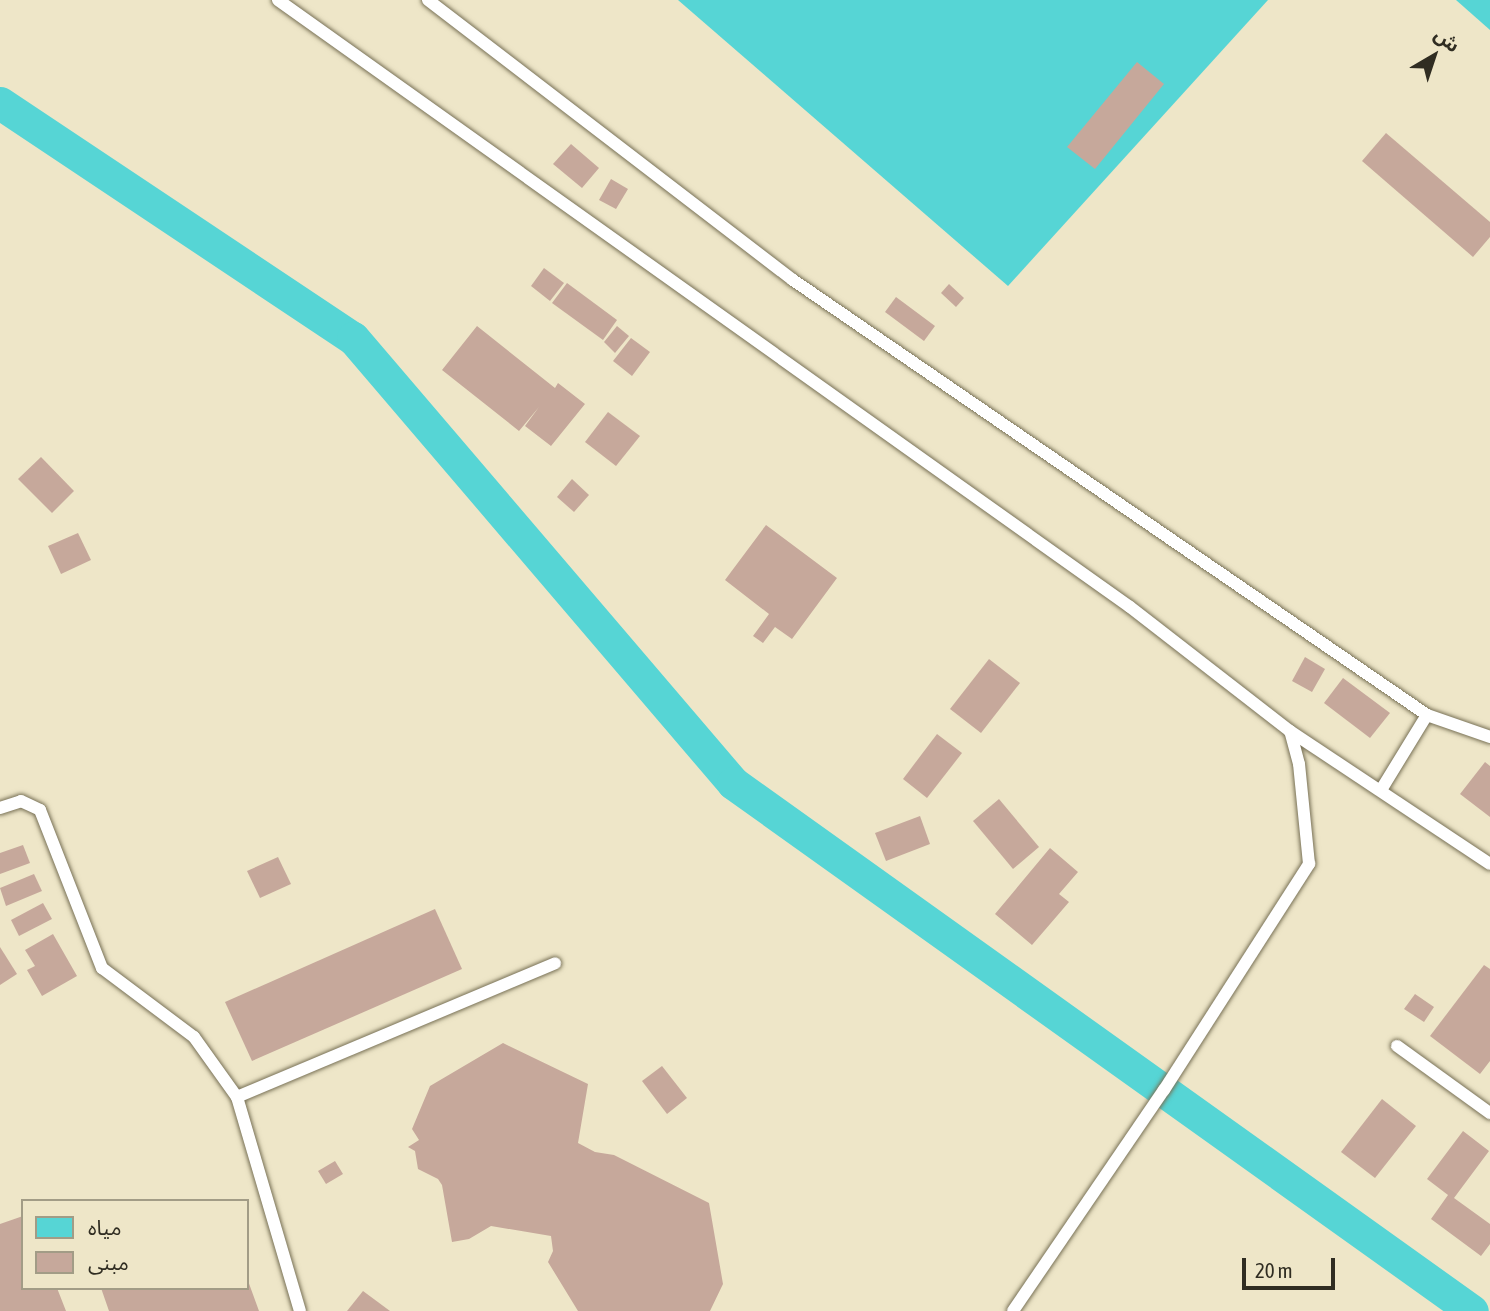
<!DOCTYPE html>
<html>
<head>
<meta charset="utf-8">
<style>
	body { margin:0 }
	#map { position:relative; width:1490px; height:1311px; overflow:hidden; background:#eee6c8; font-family:"Asap Condensed","Noto Sans Arabic",sans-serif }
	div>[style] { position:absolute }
	.water>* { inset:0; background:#56d5d5 }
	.canal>* { height:33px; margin:-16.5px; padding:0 16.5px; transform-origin:16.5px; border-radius:16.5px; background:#56d5d5 }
	.building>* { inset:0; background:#c6a89b }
	.roads { filter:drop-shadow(0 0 2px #787156) drop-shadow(0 0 2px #787156) }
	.lane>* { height:12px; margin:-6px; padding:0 6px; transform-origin:6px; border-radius:6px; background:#fff }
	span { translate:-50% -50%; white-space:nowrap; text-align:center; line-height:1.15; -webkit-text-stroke:6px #eee6c8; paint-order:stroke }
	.legend { position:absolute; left:21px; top:1199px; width:228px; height:91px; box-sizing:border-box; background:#eee6c8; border:2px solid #a29c86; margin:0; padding:9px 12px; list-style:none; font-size:21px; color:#302d22 }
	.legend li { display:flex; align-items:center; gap:14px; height:35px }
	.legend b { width:35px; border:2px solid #a29c86 }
	.north { position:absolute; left:1399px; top:21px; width:70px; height:70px; -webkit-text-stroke:5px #eee6c8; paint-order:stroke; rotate:39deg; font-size:19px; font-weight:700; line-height:28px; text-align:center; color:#302d22 }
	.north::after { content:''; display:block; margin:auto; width:24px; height:32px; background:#302d22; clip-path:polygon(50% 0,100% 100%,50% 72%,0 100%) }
	.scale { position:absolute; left:1242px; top:1258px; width:93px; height:32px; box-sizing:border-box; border:4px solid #302d22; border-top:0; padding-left:9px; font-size:21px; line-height:24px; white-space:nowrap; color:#302d22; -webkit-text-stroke:5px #eee6c8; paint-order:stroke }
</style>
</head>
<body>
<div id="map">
	<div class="water">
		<div style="clip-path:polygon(678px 0,1268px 0,1008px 286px)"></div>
		<div style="clip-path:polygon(1456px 0,1490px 0,1490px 30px)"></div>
	</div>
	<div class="canal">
		<div style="left:0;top:103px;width:424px;rotate:33.7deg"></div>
		<div style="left:353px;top:338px;width:585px;rotate:49.5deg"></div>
		<div style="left:733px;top:783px;width:908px;rotate:35.55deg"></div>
	</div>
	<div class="building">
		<div style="clip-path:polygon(1137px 62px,1164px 84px,1095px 169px,1067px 147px)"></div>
		<div style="clip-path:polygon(1386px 133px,1490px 222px,1490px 237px,1473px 257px,1362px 161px)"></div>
		<div style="clip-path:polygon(571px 144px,599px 168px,582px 188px,553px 164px)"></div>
		<div style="clip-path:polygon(611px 179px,628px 189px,616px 209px,599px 200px)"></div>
		<div style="clip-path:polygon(544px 268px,564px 283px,550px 301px,531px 286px)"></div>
		<div style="clip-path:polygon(567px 283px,617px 320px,603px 340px,552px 303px)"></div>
		<div style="clip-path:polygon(949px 284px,964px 298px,956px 307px,941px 293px)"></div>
		<div style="clip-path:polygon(896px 297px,935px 326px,924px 341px,885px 312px)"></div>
		<div style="clip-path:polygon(477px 326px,555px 388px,558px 383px,585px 404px,551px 446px,525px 426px,539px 407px,519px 431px,442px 370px)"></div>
		<div style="clip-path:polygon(617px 326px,629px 336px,615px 353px,604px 342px)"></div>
		<div style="clip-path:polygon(631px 338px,650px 352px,632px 376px,613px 361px)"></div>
		<div style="clip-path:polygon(608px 412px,640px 436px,616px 466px,585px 442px)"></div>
		<div style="clip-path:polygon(41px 457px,74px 491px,52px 513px,18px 479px)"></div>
		<div style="clip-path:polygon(572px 479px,589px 495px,574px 512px,557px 497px)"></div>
		<div style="clip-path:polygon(766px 525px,837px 578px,792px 639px,775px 627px,763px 643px,753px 636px,769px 614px,725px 580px)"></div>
		<div style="clip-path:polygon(78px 533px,91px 560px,61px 574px,48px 546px)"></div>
		<div style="clip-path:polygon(1305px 657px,1325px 669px,1312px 692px,1292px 681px)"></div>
		<div style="clip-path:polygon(989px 659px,1020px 683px,981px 733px,950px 709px)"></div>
		<div style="clip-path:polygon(1343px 678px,1390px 713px,1370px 738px,1324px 703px)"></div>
		<div style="clip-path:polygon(937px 734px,962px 753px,927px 798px,903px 779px)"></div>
		<div style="clip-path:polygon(1485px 762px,1490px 766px,1490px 817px,1460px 794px)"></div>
		<div style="clip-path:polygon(999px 799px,1039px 847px,1013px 869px,973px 821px)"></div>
		<div style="clip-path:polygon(920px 816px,930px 844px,886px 861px,875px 833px)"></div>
		<div style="clip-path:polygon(23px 845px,30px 863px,0 874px,0 853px)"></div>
		<div style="clip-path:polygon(1050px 848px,1078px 872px,1059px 894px,1069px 902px,1032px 945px,995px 914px)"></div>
		<div style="clip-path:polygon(278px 857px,291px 884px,260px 898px,247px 871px)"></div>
		<div style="clip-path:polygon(34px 874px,42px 891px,6px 906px,0 888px)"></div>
		<div style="clip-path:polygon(43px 903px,52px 919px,19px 936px,11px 920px)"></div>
		<div style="clip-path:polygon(435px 909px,462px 969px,252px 1061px,225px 1002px)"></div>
		<div style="clip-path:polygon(53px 934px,77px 976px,42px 996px,27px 970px,35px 966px,25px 950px)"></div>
		<div style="clip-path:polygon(0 947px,17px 974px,0 985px)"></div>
		<div style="clip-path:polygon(1484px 965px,1490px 969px,1490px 1061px,1480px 1074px,1430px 1036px)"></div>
		<div style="clip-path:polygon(1415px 994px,1434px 1007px,1424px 1022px,1404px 1009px)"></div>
		<div style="clip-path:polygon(503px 1043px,588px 1084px,578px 1143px,595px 1152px,614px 1155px,709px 1203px,723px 1284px,710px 1311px,578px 1311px,548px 1262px,553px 1251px,551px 1236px,491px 1226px,469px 1239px,452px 1242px,442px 1185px,438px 1179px,418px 1169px,415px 1151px,408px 1147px,419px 1140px,412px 1129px,430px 1086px)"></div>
		<div style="clip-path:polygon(662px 1066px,687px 1098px,667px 1114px,642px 1081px)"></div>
		<div style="clip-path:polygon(1382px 1099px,1416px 1126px,1375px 1178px,1341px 1152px)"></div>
		<div style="clip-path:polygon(1463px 1131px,1489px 1151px,1454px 1198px,1490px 1224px,1490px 1244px,1481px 1256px,1431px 1219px,1448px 1195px,1427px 1179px)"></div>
		<div style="clip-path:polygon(335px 1161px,343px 1174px,326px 1184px,318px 1171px)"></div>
		<div style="clip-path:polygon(23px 1216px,23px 1288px,57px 1288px,66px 1311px,0 1311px,0 1224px)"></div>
		<div style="clip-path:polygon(247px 1278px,259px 1311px,109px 1311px,101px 1288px,247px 1288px)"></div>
		<div style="clip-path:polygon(363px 1291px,390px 1311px,347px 1311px)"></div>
	</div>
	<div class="roads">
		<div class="lane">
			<div style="left:278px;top:0;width:1046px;rotate:35.47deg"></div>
			<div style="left:1130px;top:607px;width:202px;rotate:37.8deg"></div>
			<div style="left:1290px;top:731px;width:240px;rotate:33.6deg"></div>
			<div style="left:428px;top:0;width:460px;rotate:37.5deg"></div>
			<div style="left:793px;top:280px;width:769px;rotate:34.45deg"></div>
			<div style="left:1427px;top:715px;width:67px;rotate:19.2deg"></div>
			<div style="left:1381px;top:790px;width:88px;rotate:-58.5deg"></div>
			<div style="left:0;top:808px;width:22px;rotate:-18deg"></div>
			<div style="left:21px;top:801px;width:21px;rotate:25deg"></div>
			<div style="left:40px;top:810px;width:170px;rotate:68.6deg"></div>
			<div style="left:102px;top:968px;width:115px;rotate:36.9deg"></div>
			<div style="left:194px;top:1037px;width:74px;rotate:54.4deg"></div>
			<div style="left:237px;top:1097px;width:223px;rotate:73.6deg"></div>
			<div style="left:1397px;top:1046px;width:115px;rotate:35.8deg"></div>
			<div style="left:237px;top:1097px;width:345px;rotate:-22.8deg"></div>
			<div style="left:1013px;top:1311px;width:268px;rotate:-55.7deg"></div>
			<div style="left:1164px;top:1090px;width:269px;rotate:-57.3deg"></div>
			<div style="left:1309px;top:864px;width:100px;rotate:-95.7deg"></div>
			<div style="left:1299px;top:764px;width:34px;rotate:-105deg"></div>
		</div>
	</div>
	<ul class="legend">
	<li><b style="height:19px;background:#56d5d5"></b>مياه</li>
	<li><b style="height:19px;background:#c6a89b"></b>مبنى</li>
	</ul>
	<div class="north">ش</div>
	<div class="scale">20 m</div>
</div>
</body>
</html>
